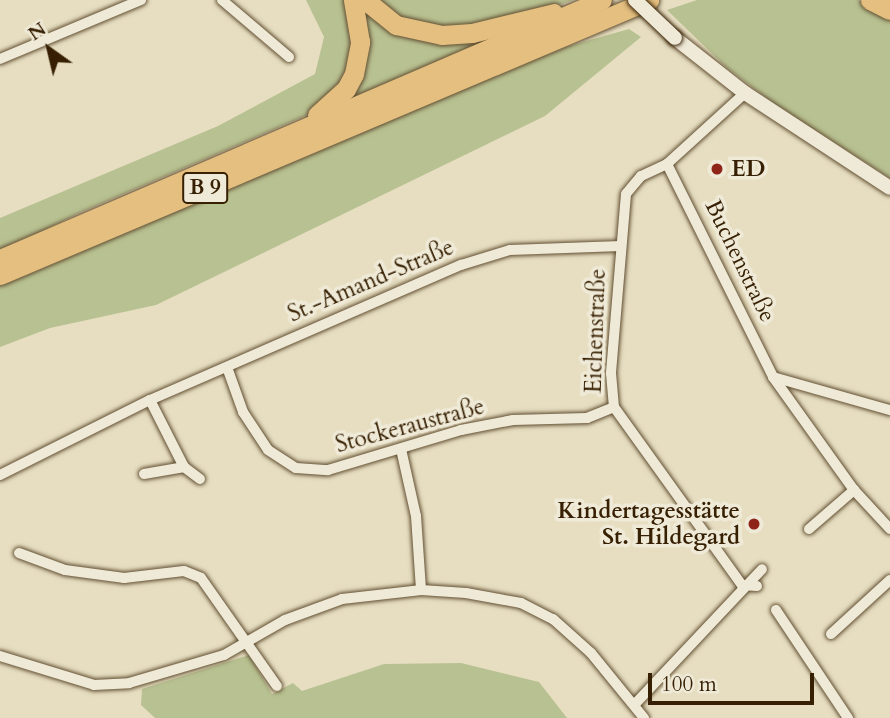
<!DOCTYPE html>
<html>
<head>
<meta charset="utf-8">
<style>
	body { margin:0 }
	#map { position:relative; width:890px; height:718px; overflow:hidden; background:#e7dec1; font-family:Cardo,serif }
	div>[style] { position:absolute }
	.green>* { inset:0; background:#b8c191 }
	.roads { filter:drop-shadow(0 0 2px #624f32) drop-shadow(0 0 2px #624f32) }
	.street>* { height:10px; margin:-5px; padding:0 5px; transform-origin:5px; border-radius:5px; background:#efead7 }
	.secondary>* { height:14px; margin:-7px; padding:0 7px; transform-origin:7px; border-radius:7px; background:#efead7 }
	.highway>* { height:19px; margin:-9.5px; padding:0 9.5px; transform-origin:9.5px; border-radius:9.5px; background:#e4bf80 }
	.bridges { filter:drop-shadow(0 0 2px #361f02) drop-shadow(0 0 2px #361f02) }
	.secondary-bridge>* { height:14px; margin:-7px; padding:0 7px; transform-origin:7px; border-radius:7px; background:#efead7 }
	.dots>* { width:19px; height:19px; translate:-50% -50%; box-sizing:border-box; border:4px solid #efead7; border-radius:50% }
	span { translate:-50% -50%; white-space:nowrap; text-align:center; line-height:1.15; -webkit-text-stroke:7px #efead7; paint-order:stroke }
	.shield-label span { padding:2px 5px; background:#efead7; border:2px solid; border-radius:5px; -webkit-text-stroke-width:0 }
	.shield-label { font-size:21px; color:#361f02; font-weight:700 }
	.poi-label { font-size:23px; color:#361f02; font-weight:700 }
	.left { translate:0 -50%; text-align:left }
	.right { translate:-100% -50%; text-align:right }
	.street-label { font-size:23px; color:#361f02 }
	.north { position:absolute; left:14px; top:14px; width:70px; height:70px; -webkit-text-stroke:5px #efead7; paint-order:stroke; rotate:326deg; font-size:19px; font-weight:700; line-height:28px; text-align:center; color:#361f02 }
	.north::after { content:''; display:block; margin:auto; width:24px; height:32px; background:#361f02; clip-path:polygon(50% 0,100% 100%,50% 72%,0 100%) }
	.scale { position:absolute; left:648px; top:673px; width:166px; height:32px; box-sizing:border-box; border:4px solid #361f02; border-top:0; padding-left:9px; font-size:21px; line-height:24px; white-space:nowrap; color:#361f02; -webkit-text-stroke:5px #efead7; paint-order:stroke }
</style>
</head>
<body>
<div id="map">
	<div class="green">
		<div style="clip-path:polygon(306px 0,347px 0,354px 63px,330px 100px,307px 115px,79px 213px,0 252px,0 218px,218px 126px,315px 74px,324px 37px)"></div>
		<div style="clip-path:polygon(370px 0,573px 0,511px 21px,419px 28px)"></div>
		<div style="clip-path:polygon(697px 0,858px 0,890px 20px,890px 178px,773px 103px,726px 67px,667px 10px)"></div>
		<div style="clip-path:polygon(357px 3px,371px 14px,500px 36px,345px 102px)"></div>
		<div style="clip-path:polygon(629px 29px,641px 37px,545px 116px,156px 305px,50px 328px,0 347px,0 285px,558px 49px)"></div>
		<div style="clip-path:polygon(249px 655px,272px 694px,293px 683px,302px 691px,384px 664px,461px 663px,539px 682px,567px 718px,155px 718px,141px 705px,142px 689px)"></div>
	</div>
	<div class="roads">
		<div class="street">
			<div style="left:222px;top:0;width:88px;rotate:40.4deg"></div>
			<div style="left:0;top:59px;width:153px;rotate:-22.7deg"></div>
			<div style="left:745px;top:93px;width:105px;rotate:137.7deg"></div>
			<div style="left:667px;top:164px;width:29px;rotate:155deg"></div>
			<div style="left:641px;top:176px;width:23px;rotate:130deg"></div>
			<div style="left:626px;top:194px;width:180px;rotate:94.8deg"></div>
			<div style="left:611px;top:373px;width:34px;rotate:85deg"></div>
			<div style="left:614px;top:407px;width:219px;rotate:54.3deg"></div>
			<div style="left:742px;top:585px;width:15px;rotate:4deg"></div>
			<div style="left:667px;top:164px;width:238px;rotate:63.5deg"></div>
			<div style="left:773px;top:377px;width:139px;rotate:54.4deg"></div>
			<div style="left:854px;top:490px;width:53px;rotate:47.3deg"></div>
			<div style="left:228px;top:370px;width:45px;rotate:70.3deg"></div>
			<div style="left:243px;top:412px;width:45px;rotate:56.7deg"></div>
			<div style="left:268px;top:450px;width:33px;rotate:33deg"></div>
			<div style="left:296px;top:468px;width:32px;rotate:4deg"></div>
			<div style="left:328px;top:470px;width:139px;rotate:-16.7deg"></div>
			<div style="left:461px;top:430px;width:53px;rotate:-10.9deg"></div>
			<div style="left:513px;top:420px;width:74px;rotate:-1.5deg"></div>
			<div style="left:587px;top:418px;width:29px;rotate:-22deg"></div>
			<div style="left:773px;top:377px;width:122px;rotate:15.8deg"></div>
			<div style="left:150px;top:400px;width:75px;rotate:63.1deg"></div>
			<div style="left:184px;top:467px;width:20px;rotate:37deg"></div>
			<div style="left:401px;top:449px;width:69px;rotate:77.4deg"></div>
			<div style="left:416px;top:516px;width:74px;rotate:86.1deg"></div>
			<div style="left:144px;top:474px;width:41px;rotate:-9.9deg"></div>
			<div style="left:0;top:475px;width:168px;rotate:-26.6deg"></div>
			<div style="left:150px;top:400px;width:339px;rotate:-23.5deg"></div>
			<div style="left:461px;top:265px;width:51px;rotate:-17deg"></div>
			<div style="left:510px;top:250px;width:111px;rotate:-2.1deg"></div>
			<div style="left:809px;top:529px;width:60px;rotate:-40.9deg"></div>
			<div style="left:19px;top:553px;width:49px;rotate:20.3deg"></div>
			<div style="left:65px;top:570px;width:60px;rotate:7.7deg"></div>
			<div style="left:124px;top:578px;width:60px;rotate:-6.7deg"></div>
			<div style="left:184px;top:571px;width:18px;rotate:22deg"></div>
			<div style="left:201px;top:578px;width:132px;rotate:54.9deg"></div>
			<div style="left:776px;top:610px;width:130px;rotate:56.3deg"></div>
			<div style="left:831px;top:634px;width:80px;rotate:-42.5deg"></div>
			<div style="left:0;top:656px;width:98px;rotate:17.1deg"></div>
			<div style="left:94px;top:685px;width:35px;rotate:-3deg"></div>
			<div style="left:129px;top:683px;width:99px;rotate:-16.4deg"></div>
			<div style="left:224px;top:655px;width:70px;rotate:-29.8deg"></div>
			<div style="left:285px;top:620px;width:61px;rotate:-20.2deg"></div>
			<div style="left:342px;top:599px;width:80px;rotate:-6.5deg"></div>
			<div style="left:421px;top:590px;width:45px;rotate:3.8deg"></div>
			<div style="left:466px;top:593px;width:56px;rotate:10.3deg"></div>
			<div style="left:521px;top:603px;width:36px;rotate:27deg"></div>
			<div style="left:553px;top:619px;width:51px;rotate:41.8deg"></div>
			<div style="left:591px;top:653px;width:84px;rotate:50.8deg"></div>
			<div style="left:635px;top:704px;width:185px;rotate:-46.7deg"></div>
		</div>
		<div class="secondary">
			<div style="left:675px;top:38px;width:89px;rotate:38.2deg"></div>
			<div style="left:745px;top:93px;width:173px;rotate:33.2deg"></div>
		</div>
		<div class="highway">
			<div style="left:365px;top:0;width:40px;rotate:39deg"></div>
			<div style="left:396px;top:25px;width:47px;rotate:12.3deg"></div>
			<div style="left:442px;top:35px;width:30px;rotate:-4deg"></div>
			<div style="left:472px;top:33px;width:84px;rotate:-13.7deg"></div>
			<div style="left:870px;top:0;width:22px;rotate:27deg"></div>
			<div style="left:317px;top:115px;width:39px;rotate:-42deg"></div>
			<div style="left:346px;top:89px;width:17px;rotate:-62deg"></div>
			<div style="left:354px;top:74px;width:33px;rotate:-79deg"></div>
			<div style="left:360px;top:42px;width:43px;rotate:-99.5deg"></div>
			<div style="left:0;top:259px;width:655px;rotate:-23.28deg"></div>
			<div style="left:0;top:275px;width:705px;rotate:-22.96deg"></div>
		</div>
	</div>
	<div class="bridges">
		<div class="secondary-bridge">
			<div style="left:635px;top:0;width:55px;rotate:43.5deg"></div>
		</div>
	</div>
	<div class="dots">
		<div style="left:717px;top:169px;background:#8f2418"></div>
		<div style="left:754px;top:524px;background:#8f2418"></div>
	</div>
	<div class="shield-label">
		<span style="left:205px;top:188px">B 9</span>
	</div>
	<div class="poi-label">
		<span class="left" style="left:731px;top:169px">ED</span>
		<span class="right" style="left:740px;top:524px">Kindertagesstätte<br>St. Hildegard</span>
	</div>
	<div class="street-label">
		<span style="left:740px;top:261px;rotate:64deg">Buchenstraße</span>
		<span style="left:371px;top:281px;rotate:-23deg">St.-Amand-Straße</span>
		<span style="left:596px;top:331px;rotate:-88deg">Eichenstraße</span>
		<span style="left:410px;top:426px;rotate:-15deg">Stockeraustraße</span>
	</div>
	<div class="north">N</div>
	<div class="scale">100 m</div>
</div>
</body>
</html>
